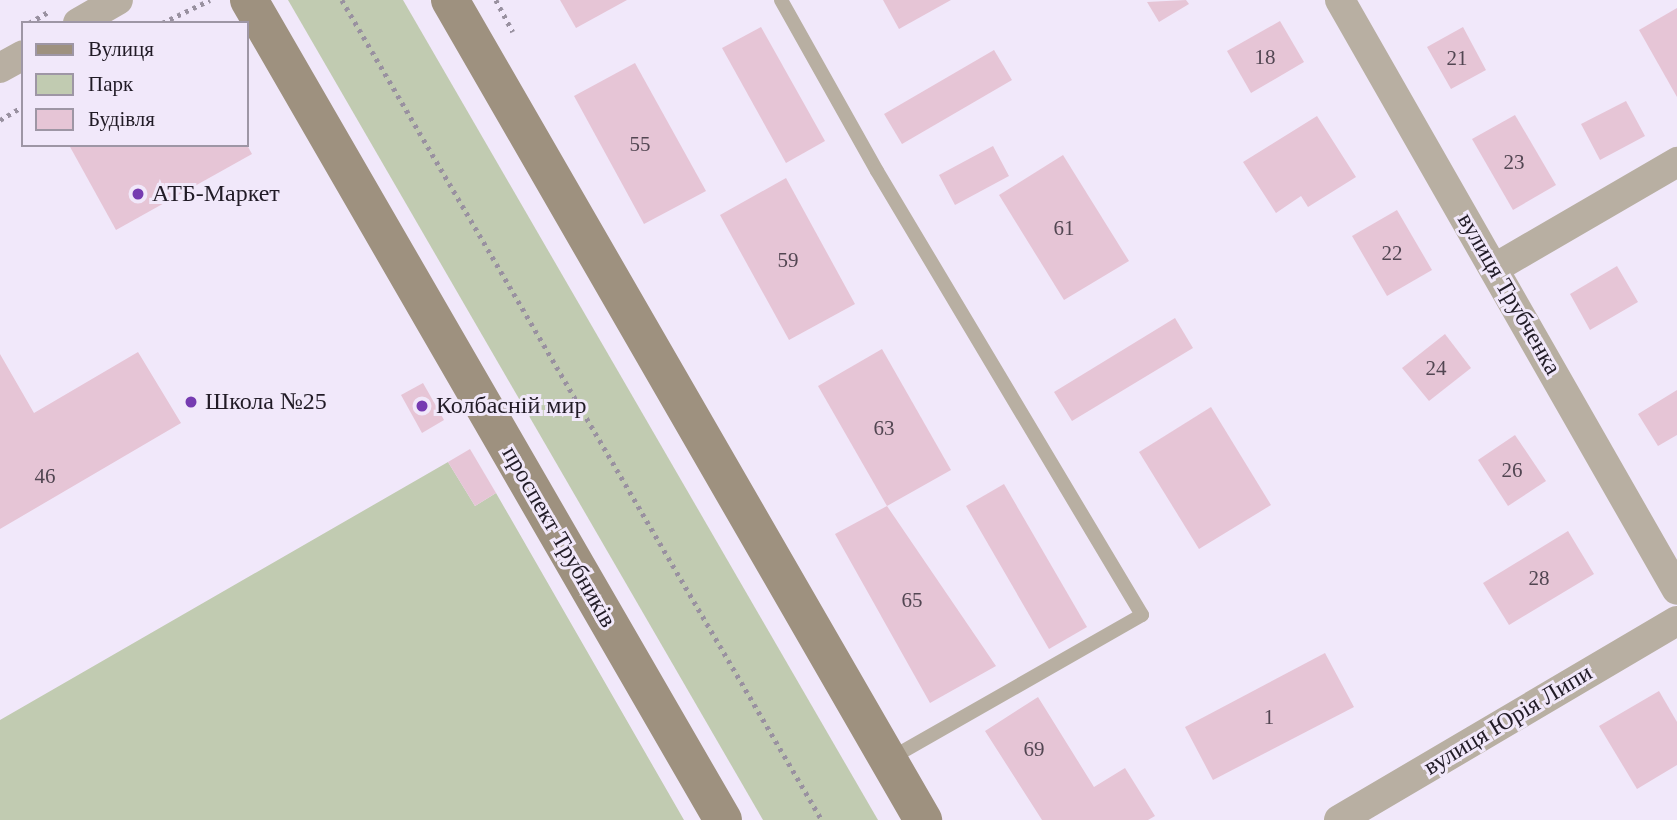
<!DOCTYPE html>
<html>
<head>
<meta charset="utf-8">
<style>
	body { margin:0 }
	#map { position:relative; width:1677px; height:820px; overflow:hidden; background:#f1e8fa; font-family:Georgia,serif }
	div>[style] { position:absolute }
	.green>* { inset:0; background:#c1cbb1 }
	.building>* { inset:0; background:#e6c5d6 }
	.path>* { height:4.5px; margin-top:-2.25px; transform-origin:0; background:repeating-linear-gradient(90deg,#9991a0 0 3.5px,transparent 0 8.5px) }
	.lane>* { height:14px; margin:-7px; padding:0 7px; transform-origin:7px; border-radius:7px; background:#b8afa2 }
	.street>* { height:30px; margin:-15px; padding:0 15px; transform-origin:15px; border-radius:15px; background:#b8afa2 }
	.secondary>* { height:38px; margin:-19px; padding:0 19px; transform-origin:19px; border-radius:19px; background:#9e917f }
	.dots>* { width:19px; height:19px; translate:-50% -50%; box-sizing:border-box; border:4px solid #f1e8fa; border-radius:50% }
	span { translate:-50% -50%; white-space:nowrap; text-align:center; line-height:1.15; -webkit-text-stroke:6px #f1e8fa; paint-order:stroke }
	.number-label { font-size:21px; color:#524652 }
	.number-label span { -webkit-text-stroke-width:0 }
	.poi-label { font-size:24px; color:#211b26 }
	.left { translate:0 -50%; text-align:left }
	.street-label { font-size:24px; color:#211b26 }
	.legend { position:absolute; left:21px; top:21px; width:228px; height:126px; box-sizing:border-box; background:#f1e8fa; border:2px solid #9e96a5; margin:0; padding:9px 12px; list-style:none; font-size:21px; color:#211b26 }
	.legend li { display:flex; align-items:center; gap:14px; height:35px }
	.legend b { width:35px; border:2px solid #9e96a5 }
</style>
</head>
<body>
<div id="map">
	<div class="green">
		<div style="clip-path:polygon(288px 0,403px 0,878px 820px,763px 820px)"></div>
		<div style="clip-path:polygon(448px 462px,475px 506px,496px 493px,684px 820px,0 820px,0 720px)"></div>
	</div>
	<div class="building">
		<div style="clip-path:polygon(560px 0,627px 0,576px 28px)"></div>
		<div style="clip-path:polygon(883px 0,951px 0,899px 29px)"></div>
		<div style="clip-path:polygon(1186px 0,1189px 4px,1159px 22px,1147px 2px)"></div>
		<div style="clip-path:polygon(1677px 8px,1677px 97px,1639px 30px)"></div>
		<div style="clip-path:polygon(1280px 21px,1304px 62px,1251px 93px,1227px 51px)"></div>
		<div style="clip-path:polygon(761px 27px,825px 141px,786px 163px,722px 48px)"></div>
		<div style="clip-path:polygon(1463px 27px,1486px 70px,1451px 89px,1427px 47px)"></div>
		<div style="clip-path:polygon(994px 50px,1012px 80px,902px 144px,884px 114px)"></div>
		<div style="clip-path:polygon(635px 63px,706px 191px,644px 224px,574px 96px)"></div>
		<div style="clip-path:polygon(1626px 101px,1645px 136px,1600px 160px,1581px 124px)"></div>
		<div style="clip-path:polygon(1515px 115px,1556px 185px,1513px 210px,1472px 139px)"></div>
		<div style="clip-path:polygon(1317px 116px,1356px 177px,1308px 207px,1301px 196px,1276px 213px,1243px 162px)"></div>
		<div style="clip-path:polygon(69px 145px,247px 145px,252px 154px,116px 230px)"></div>
		<div style="clip-path:polygon(993px 146px,1009px 176px,955px 205px,939px 175px)"></div>
		<div style="clip-path:polygon(1063px 155px,1129px 261px,1064px 300px,999px 195px)"></div>
		<div style="clip-path:polygon(786px 178px,855px 304px,789px 340px,720px 215px)"></div>
		<div style="clip-path:polygon(1397px 210px,1432px 270px,1387px 296px,1352px 236px)"></div>
		<div style="clip-path:polygon(1617px 266px,1638px 302px,1590px 330px,1570px 294px)"></div>
		<div style="clip-path:polygon(1175px 318px,1193px 348px,1072px 421px,1054px 392px)"></div>
		<div style="clip-path:polygon(1445px 334px,1471px 368px,1429px 401px,1402px 368px)"></div>
		<div style="clip-path:polygon(882px 349px,951px 470px,887px 506px,818px 386px)"></div>
		<div style="clip-path:polygon(138px 352px,181px 423px,0 529px,0 354px,34px 413px)"></div>
		<div style="clip-path:polygon(423px 383px,444px 420px,422px 433px,401px 395px)"></div>
		<div style="clip-path:polygon(1677px 390px,1677px 435px,1658px 446px,1638px 414px)"></div>
		<div style="clip-path:polygon(1211px 407px,1271px 505px,1199px 549px,1139px 452px)"></div>
		<div style="clip-path:polygon(1515px 435px,1546px 481px,1508px 506px,1478px 460px)"></div>
		<div style="clip-path:polygon(470px 449px,496px 493px,475px 506px,448px 462px)"></div>
		<div style="clip-path:polygon(1004px 484px,1087px 627px,1049px 649px,966px 506px)"></div>
		<div style="clip-path:polygon(887px 506px,996px 666px,930px 703px,835px 534px)"></div>
		<div style="clip-path:polygon(1568px 531px,1594px 574px,1509px 625px,1483px 583px)"></div>
		<div style="clip-path:polygon(1325px 653px,1354px 707px,1213px 780px,1185px 727px)"></div>
		<div style="clip-path:polygon(1659px 691px,1677px 722px,1677px 765px,1637px 789px,1599px 726px)"></div>
		<div style="clip-path:polygon(1038px 697px,1094px 787px,1125px 768px,1155px 816px,1148px 820px,1042px 820px,985px 731px)"></div>
	</div>
	<div class="path">
		<div style="left:342px;top:0;width:950px;rotate:59.66deg"></div>
		<div style="left:496px;top:0;width:36px;rotate:62deg"></div>
		<div style="left:29px;top:23px;width:22px;rotate:-30deg"></div>
		<div style="left:162px;top:23px;width:53px;rotate:-25.6deg"></div>
		<div style="left:0;top:120px;width:27px;rotate:-31deg"></div>
	</div>
	<div class="lane">
		<div style="left:781px;top:0;width:196px;rotate:60.7deg"></div>
		<div style="left:877px;top:171px;width:517px;rotate:59.17deg"></div>
		<div style="left:1142px;top:615px;width:290px;rotate:150.3deg"></div>
	</div>
	<div class="street">
		<div style="left:1340px;top:0;width:679px;rotate:60.27deg"></div>
		<div style="left:78px;top:23px;width:46px;rotate:-29.9deg"></div>
		<div style="left:0;top:68px;width:26px;rotate:-29deg"></div>
		<div style="left:1495px;top:268px;width:211px;rotate:-30.2deg"></div>
		<div style="left:1339px;top:820px;width:392px;rotate:-30.5deg"></div>
	</div>
	<div class="secondary">
		<div style="left:249px;top:0;width:947px;rotate:59.97deg"></div>
		<div style="left:450px;top:0;width:947px;rotate:60.02deg"></div>
	</div>
	<div class="dots">
		<div style="left:138px;top:194px;background:#763bb1"></div>
		<div style="left:191px;top:402px;background:#763bb1"></div>
		<div style="left:422px;top:406px;background:#763bb1"></div>
	</div>
	<div class="number-label">
		<span style="left:1265px;top:57px">18</span>
		<span style="left:1457px;top:58px">21</span>
		<span style="left:640px;top:144px">55</span>
		<span style="left:1514px;top:162px">23</span>
		<span style="left:1064px;top:228px">61</span>
		<span style="left:1392px;top:253px">22</span>
		<span style="left:788px;top:260px">59</span>
		<span style="left:1436px;top:368px">24</span>
		<span style="left:884px;top:428px">63</span>
		<span style="left:1512px;top:470px">26</span>
		<span style="left:45px;top:476px">46</span>
		<span style="left:1539px;top:578px">28</span>
		<span style="left:912px;top:600px">65</span>
		<span style="left:1269px;top:717px">1</span>
		<span style="left:1034px;top:749px">69</span>
	</div>
	<div class="poi-label">
		<span class="left" style="left:152px;top:194px">АТБ-Маркет</span>
		<span class="left" style="left:205px;top:402px">Школа №25</span>
		<span class="left" style="left:436px;top:406px">Колбасній мир</span>
	</div>
	<div class="street-label">
		<span style="left:1509px;top:294px;rotate:60deg">вулиця Трубченка</span>
		<span style="left:559px;top:537px;rotate:60deg">проспект Трубників</span>
		<span style="left:1508px;top:720px;rotate:-31deg">вулиця Юрія Липи</span>
	</div>
	<ul class="legend">
	<li><b style="height:9px;background:#9e917f"></b>Вулиця</li>
	<li><b style="height:19px;background:#c1cbb1"></b>Парк</li>
	<li><b style="height:19px;background:#e6c5d6"></b>Будівля</li>
	</ul>
</div>
</body>
</html>
